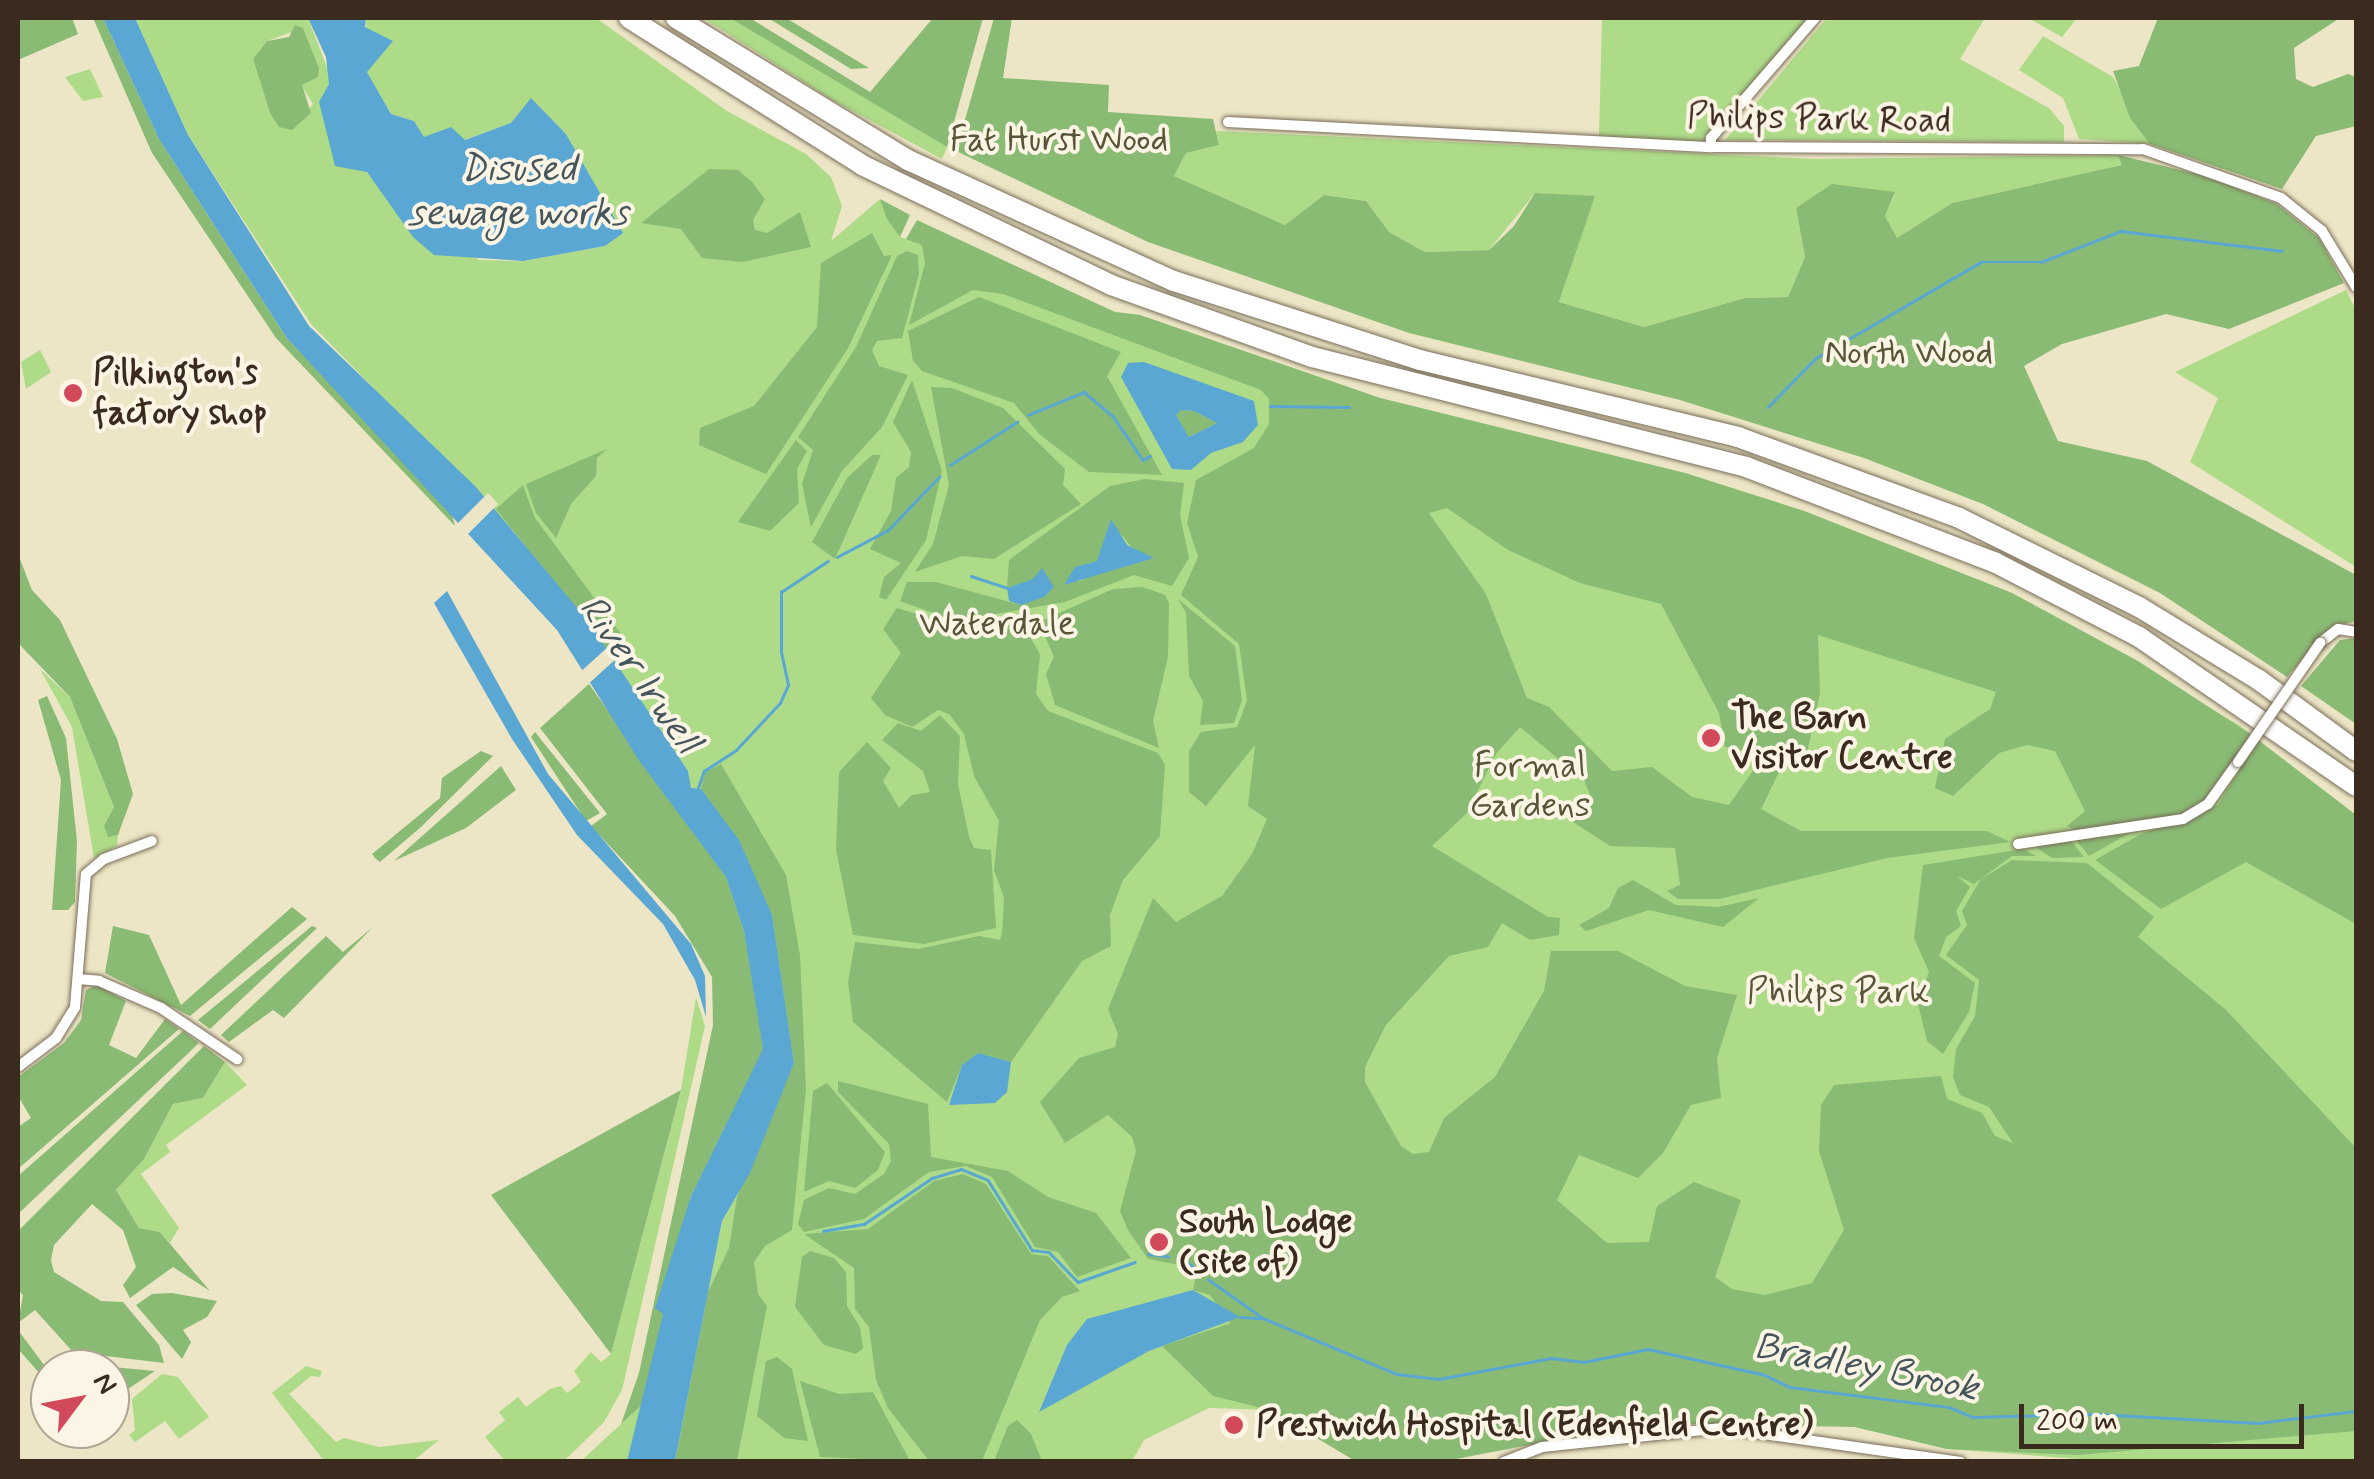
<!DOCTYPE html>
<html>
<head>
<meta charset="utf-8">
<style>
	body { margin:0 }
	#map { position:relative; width:2374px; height:1479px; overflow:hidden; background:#ede6c6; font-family:Mynerve,sans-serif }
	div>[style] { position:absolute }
	.green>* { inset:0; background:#addb88 }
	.forest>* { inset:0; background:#8abb74 }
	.water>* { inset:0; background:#59a7d2 }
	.pier>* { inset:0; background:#ede6c6 }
	.stream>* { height:2.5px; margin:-1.25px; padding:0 1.25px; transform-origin:1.25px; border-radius:1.25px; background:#59a7d2 }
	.roads { filter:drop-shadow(0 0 2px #796c59) drop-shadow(0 0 2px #796c59) }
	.minor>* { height:10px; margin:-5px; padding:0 5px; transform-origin:5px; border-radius:5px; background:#fff }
	.motorway>* { height:20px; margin:-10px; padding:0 10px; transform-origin:10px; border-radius:10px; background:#fff }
	.bridges { filter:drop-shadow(0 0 2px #796c59) drop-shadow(0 0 2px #796c59) }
	.minor-bridge>* { height:10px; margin:-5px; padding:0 5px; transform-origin:5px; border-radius:5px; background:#fff }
	.dots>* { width:28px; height:28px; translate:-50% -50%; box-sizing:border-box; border:5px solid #fcf5e5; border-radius:50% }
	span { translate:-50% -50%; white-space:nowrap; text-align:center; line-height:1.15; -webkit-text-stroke:8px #fcf5e5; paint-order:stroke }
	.street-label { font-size:35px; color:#3b2a1e }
	.park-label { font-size:35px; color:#585638 }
	.poi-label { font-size:35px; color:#3b2a1e; font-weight:700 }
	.left { translate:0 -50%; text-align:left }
	.water-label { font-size:38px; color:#46565d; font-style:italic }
	.frame { position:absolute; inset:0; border:20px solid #3b2a1e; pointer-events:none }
	.north { position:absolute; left:30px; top:1349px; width:100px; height:100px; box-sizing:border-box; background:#fcf5e5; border:2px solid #afa495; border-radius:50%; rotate:58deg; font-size:28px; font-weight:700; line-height:40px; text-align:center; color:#3b2a1e }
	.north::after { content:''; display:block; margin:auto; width:35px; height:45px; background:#d1495b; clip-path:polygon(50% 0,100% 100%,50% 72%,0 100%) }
	.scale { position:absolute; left:2019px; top:1404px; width:285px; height:45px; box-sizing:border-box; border:5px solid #3b2a1e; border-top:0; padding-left:12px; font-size:30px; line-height:35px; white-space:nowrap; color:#3b2a1e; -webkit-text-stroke:8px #fcf5e5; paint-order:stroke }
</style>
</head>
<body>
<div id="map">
	<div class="green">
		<div style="clip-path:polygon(evenodd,135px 18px,308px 18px,367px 172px,389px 199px,479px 260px,523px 261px,605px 246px,622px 233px,566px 134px,532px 99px,511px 123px,464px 140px,424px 137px,414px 121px,391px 114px,367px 72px,366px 18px,596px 18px,727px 111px,806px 154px,831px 177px,842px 206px,831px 241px,880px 199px,900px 237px,1039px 278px,1115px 312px,1140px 315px,1380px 398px,1685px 473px,1804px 511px,2012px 593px,2239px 725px,2356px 815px,2356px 1461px,2105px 1461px,1947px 1449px,1855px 1427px,1754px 1421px,1645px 1423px,1445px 1461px,1357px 1462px,1270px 1410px,1209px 1408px,1144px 1440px,1132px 1461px,675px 1461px,722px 1221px,750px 1173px,688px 771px,545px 564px,311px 324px,188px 135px,135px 18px,303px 28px,319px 68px,301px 85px,313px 104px,301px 118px,270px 113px,253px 59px,267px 41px,303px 28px)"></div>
		<div style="clip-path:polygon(703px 18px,730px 18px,867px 98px,947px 147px,942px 159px,834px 101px)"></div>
		<div style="clip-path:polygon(1602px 18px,1809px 18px,1702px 143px,1599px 136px)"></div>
		<div style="clip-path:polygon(1827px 18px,1985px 18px,1960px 59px,2049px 108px,2064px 126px,2064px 142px,1725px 140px)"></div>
		<div style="clip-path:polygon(2028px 18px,2077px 18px,2062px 37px)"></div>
		<div style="clip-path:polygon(2043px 36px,2113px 77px,2150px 144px,2079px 139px,2063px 98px,2019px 70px)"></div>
		<div style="clip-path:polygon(90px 69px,103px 97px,83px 101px,65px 77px)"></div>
		<div style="clip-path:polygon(1216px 131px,1816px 159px,2118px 155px,2123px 165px,1952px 203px,1897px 238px,1885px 216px,1895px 193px,1796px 208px,1805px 257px,1788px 297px,1745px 298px,1644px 327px,1559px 302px,1594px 197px,1535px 193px,1489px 250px,1425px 252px,1389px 232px,1366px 201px,1324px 195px,1285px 225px,1174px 176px,1186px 153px,1219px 145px)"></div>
		<div style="clip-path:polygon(2346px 290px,2356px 310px,2356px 567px,2190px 462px,2218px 398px,2175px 372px)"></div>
		<div style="clip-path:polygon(40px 350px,51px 372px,26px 389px,21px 362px)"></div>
		<div style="clip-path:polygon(40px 669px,70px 697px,114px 807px,108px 836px,118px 835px,117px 846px,94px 858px,72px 727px)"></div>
		<div style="clip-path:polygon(696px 997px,705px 1026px,622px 1390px,604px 1422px,564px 1461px,505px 1461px,485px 1437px,505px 1420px,499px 1412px,518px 1397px,526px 1407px,550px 1389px,561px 1386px,567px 1393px,581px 1382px,574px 1371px,591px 1352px,601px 1362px,611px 1354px,681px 1090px)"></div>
		<div style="clip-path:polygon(225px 1062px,247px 1085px,166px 1145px,170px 1152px,141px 1174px,179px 1228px,170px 1243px,160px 1232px,139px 1228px,116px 1190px,144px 1159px,173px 1104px,203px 1098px)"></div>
		<div style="clip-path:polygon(306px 1366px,322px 1371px,320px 1377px,311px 1376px,289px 1394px,336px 1442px,344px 1438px,379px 1447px,439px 1440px,413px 1461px,324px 1461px,272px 1393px)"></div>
		<div style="clip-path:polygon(162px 1374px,178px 1377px,209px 1417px,179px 1439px,165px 1421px,135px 1442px,129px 1435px,135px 1430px,132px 1399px)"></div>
		<div style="clip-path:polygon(642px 1405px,627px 1461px,580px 1462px,609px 1435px)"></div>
	</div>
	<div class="forest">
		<div style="clip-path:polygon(18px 18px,72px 18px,78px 34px,18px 60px)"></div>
		<div style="clip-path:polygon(93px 18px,103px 18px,159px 139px,286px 337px,451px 511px,455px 526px,276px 338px,152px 153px)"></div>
		<div style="clip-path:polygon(730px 18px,750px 18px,870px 92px,933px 18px,983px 18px,947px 147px)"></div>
		<div style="clip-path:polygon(768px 18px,786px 18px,869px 68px,851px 69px)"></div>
		<div style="clip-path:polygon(994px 18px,1012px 18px,1003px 78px,1109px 85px,1108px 112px,1213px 119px,1219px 145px,1186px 153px,1174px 176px,1285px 225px,1324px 195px,1366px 201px,1389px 232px,1425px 252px,1489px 250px,1514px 226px,1535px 193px,1595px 196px,1559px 302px,1644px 327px,1745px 298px,1788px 297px,1805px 257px,1796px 208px,1832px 184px,1895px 192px,1885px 216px,1897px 238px,1952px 203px,2122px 165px,2118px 155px,2205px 176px,2277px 204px,2319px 238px,2344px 283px,2229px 329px,2166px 314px,2062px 344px,2024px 366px,2058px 441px,2147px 461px,2356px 575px,2356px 621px,2330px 628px,2287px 677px,2160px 593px,1983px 504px,1864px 458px,1680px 400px,1409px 333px,1148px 242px,956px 151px)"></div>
		<div style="clip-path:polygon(2158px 18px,2340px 18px,2294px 48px,2296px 79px,2313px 87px,2348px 74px,2356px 77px,2356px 126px,2316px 136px,2282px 189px,2150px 144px,2130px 118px,2113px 71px,2139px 66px)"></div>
		<div style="clip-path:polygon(295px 25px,303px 28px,319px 68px,318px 77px,302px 85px,311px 113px,292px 130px,279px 127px,270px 113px,253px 59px,267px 41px,289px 37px)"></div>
		<div style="clip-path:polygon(709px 169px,738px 170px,752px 182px,765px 199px,753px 220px,755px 230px,767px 233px,800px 212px,811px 247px,742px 262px,702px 258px,681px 229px,641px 223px)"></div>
		<div style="clip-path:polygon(880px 199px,910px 215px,900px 237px,887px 219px)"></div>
		<div style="clip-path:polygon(917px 220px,1115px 312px,1140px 315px,1380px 398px,1685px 473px,1804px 511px,2012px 593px,2138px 661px,2252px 735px,2207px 798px,2185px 815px,2077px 831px,2067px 826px,2085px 811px,2055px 751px,2027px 745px,1999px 753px,1953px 796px,1935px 788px,1945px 739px,1990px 709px,1996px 692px,1818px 635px,1820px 693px,1805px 762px,1725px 747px,1719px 713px,1661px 604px,1580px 583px,1508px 550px,1447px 508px,1429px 513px,1486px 594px,1527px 698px,1549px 707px,1612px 771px,1652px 767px,1692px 797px,1729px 805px,1754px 769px,1780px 770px,1761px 809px,1801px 831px,1987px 831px,2010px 842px,1887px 858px,1719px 899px,1678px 899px,1667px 891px,1680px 885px,1675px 848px,1610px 846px,1573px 822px,1591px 797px,1584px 780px,1520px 727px,1496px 754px,1466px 814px,1432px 846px,1548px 917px,1560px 918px,1559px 935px,1530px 940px,1502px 923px,1488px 947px,1449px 956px,1386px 1025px,1365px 1067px,1365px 1082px,1401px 1146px,1413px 1154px,1429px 1152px,1444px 1118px,1495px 1077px,1544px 991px,1551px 951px,1618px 951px,1685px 986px,1737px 995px,1717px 1058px,1721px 1098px,1691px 1105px,1663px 1153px,1638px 1178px,1579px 1155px,1557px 1200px,1607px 1243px,1649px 1242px,1657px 1206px,1694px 1182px,1741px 1200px,1715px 1277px,1732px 1289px,1765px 1295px,1812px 1283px,1844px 1230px,1819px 1151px,1821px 1105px,1834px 1085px,1941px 1076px,1947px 1099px,1982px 1113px,1995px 1136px,2013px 1143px,1989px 1107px,1960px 1095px,1953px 1077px,1956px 1049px,1975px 1016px,1979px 980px,1946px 955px,1967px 925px,1962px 911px,1981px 879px,2012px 860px,2087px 863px,2154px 917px,2138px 937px,2225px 1009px,2356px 1148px,2356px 1431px,2078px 1455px,1947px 1449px,1855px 1427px,1645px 1423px,1445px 1461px,1357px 1462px,1270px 1410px,1213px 1396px,1162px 1346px,1231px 1323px,1210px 1295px,1193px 1290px,1196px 1276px,1185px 1266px,1148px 1259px,1128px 1230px,1120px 1211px,1136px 1151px,1132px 1137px,1108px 1115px,1065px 1143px,1040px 1102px,1079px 1058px,1115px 1047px,1118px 1034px,1108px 1009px,1153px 898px,1176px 922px,1222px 896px,1252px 854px,1267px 819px,1248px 806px,1255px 745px,1206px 806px,1189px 792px,1189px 751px,1201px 732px,1237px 727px,1247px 701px,1239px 644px,1181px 595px,1198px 557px,1187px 523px,1196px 480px,1254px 448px,1269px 424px,1269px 399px,1261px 390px,1003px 294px,973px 290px,909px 325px,925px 263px,922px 245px,906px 239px)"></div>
		<div style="clip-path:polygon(872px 233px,884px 256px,892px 255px,848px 348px,766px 474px,699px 445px,700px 428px,754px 406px,817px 327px,821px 263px)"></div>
		<div style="clip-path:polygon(907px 251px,918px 255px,919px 274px,902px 338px,877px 341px,872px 350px,879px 366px,908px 375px,882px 427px,842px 471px,811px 527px,802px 484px,813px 450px,798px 437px,856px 347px,897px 256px)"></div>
		<div style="clip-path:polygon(979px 297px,1121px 352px,1107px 376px,1162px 475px,1089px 472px,1039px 434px,1014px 403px,922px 371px,913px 361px,908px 331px)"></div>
		<div style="clip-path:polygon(912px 380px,942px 471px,926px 540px,886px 600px,879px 597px,884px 577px,901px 563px,870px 549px,891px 511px,896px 478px,909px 467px,911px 452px,893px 422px)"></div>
		<div style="clip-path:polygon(931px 387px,952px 388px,1003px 408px,1065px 469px,1063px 485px,1081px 504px,994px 559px,962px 556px,915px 572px,933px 544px,949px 485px)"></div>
		<div style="clip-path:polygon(1181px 410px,1194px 411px,1217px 423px,1189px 437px,1176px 415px)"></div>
		<div style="clip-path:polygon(796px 440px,807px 451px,797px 469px,799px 503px,770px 531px,738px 522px)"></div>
		<div style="clip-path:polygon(607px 449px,597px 458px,596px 476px,571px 504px,556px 538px,536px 513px,526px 484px)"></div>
		<div style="clip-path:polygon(872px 455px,881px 455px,835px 559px,812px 542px,847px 478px)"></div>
		<div style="clip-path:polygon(evenodd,1145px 479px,1184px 483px,1180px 515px,1189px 558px,1172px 586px,1134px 575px,1065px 602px,955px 621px,900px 601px,907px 582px,936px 582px,1021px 605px,1034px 579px,1007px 588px,1009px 560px,1110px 486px,1145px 479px,1121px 534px,1137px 554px,1153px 558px,1098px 571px,1079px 582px,1075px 567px,1097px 561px,1121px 534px)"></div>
		<div style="clip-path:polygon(523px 485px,535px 518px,621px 634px,606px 648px,496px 509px)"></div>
		<div style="clip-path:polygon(18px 554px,32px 590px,60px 620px,117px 739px,133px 794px,118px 835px,108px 837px,104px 826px,114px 807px,70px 697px,18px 643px)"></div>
		<div style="clip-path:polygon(1143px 587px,1165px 595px,1169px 603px,1168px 657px,1153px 721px,1159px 748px,1055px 705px,1046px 674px,1054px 657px,1039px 622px,1113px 589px)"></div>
		<div style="clip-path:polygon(1178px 599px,1235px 646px,1242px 700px,1234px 723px,1200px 725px,1203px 701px,1189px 676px,1186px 613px)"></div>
		<div style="clip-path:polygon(897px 608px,969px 630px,1014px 623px,1025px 628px,1040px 654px,1036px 694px,1048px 711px,1158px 753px,1165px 765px,1160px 836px,1123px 880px,1110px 915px,1111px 946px,1082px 961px,1011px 1062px,978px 1053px,962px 1065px,947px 1102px,853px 1022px,848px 982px,855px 942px,918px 949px,979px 936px,1000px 940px,1002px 933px,1004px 898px,994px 870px,999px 821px,974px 776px,964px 734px,949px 714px,938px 710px,912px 727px,885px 715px,871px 698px,901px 653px,883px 629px)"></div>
		<div style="clip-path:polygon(2356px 638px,2356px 724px,2301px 686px,2340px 640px)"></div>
		<div style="clip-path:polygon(589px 684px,726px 877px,744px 931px,764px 1049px,691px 1196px,642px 1405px,621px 1424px,639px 1373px,713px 1025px,712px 977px,675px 916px,591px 826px,607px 814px,540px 728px)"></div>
		<div style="clip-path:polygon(47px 696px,66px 738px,77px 841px,75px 902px,68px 910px,52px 910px,61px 780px,38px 700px)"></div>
		<div style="clip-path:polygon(940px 715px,960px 736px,958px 784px,969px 837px,974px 848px,991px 850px,996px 928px,924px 944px,853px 935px,836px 849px,839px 772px,867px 742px,891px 768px,883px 781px,899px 808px,912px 795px,930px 792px,923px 771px,882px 740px,898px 723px,921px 731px)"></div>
		<div style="clip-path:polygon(535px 732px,600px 813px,586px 821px,531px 737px)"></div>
		<div style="clip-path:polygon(2258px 740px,2356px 815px,2356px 924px,2246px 862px,2161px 909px,2095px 860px,2141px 834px,2218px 805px)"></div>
		<div style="clip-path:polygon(481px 751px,493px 756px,421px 827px,380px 862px,376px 859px,372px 854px,440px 798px,442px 778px)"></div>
		<div style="clip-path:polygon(721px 764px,786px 875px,800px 955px,806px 1089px,792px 1230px,765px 1246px,754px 1262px,758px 1294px,767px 1306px,737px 1461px,675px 1462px,708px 1292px,729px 1248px,737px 1197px,794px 1063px,772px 915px,701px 789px,705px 772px)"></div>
		<div style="clip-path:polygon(501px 766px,516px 790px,466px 828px,394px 861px)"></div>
		<div style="clip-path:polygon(2128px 834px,2089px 856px,2076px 840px)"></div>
		<div style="clip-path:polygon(2071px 841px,2084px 857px,2052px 858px,2036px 847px)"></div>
		<div style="clip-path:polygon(2023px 849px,2036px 856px,2012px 856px,1974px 884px,1957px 876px,1970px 887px,1956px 911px,1961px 926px,1946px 937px,1939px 956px,1975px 983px,1969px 1012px,1943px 1054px,1927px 1041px,1918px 1004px,1929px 972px,1914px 938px,1923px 865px)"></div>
		<div style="clip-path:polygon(1633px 880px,1676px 905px,1718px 907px,1759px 898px,1723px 927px,1649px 910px,1586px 931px,1579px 925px,1609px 908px,1618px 888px)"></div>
		<div style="clip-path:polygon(292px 907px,307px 919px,190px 1016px,105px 973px,113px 926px,149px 935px,181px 1005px)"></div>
		<div style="clip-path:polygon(312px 926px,317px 928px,210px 1029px,198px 1020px)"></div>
		<div style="clip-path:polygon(373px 927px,284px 1018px,273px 1010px,229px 1042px,221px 1035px,326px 936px,343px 952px)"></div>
		<div style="clip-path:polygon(97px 985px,126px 1001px,109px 1045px,136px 1058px,165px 1019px,179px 1029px,18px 1169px,18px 1127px,31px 1118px,18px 1096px,18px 1077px,64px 1043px,81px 1020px,86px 990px)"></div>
		<div style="clip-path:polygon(183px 1031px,199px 1043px,18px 1214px,18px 1176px)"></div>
		<div style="clip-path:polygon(204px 1046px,225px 1062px,203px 1098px,173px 1104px,144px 1159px,116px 1190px,139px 1228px,160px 1232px,210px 1291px,173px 1267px,130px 1298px,123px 1285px,136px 1267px,123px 1230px,92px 1204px,54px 1245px,51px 1260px,54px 1272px,101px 1301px,123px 1302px,159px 1345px,164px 1363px,73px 1352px,35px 1310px,18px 1323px,23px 1295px,18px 1290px,18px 1231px)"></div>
		<div style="clip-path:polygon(838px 1081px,928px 1104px,931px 1157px,1008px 1171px,1048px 1197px,1096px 1213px,1131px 1258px,1077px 1277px,1058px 1252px,1035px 1247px,992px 1177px,966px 1166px,929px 1172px,864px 1219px,804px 1232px,798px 1224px,804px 1200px,829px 1188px,855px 1194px,884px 1174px,891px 1161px,889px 1144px,838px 1092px)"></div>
		<div style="clip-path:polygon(827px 1083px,885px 1152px,878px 1170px,855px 1188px,829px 1181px,804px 1192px,813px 1091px)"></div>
		<div style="clip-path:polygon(681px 1090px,611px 1354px,491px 1195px)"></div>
		<div style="clip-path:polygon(963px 1174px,986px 1184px,1031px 1254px,1048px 1256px,1080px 1291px,1062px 1297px,1040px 1320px,982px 1461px,929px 1461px,888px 1408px,876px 1380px,869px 1327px,855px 1309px,854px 1268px,804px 1234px,868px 1229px,934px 1181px)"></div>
		<div style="clip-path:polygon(810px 1251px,834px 1258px,846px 1272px,847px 1306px,860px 1327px,863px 1348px,856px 1354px,824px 1345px,795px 1307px,802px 1257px)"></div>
		<div style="clip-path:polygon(172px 1293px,217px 1301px,207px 1317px,183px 1330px,191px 1342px,182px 1359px,136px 1305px,152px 1294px)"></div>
		<div style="clip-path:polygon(18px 1330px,50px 1373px,50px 1385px,18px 1349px)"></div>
		<div style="clip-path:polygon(777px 1357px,792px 1369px,808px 1441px,784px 1438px,757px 1416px,766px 1361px)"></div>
		<div style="clip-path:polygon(102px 1366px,155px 1371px,128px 1389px,110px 1389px,110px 1369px,92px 1369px)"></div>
		<div style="clip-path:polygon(800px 1381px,839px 1394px,873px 1392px,910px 1461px,820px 1457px)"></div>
		<div style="clip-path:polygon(1017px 1420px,1031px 1434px,1042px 1461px,994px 1461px,1008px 1426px)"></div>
	</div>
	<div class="water">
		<div style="clip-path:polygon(103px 18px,135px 18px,188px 135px,309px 326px,476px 487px,588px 621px,688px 771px,691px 788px,701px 789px,739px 840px,772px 915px,794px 1063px,750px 1173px,722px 1221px,675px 1461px,627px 1461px,663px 1314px,655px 1308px,691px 1196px,763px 1049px,744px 931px,726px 877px,640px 762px,557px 630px,286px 337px,159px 139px)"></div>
		<div style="clip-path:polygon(308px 18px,366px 18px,365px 27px,393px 41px,367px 72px,391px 114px,414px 121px,424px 137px,451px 127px,465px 140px,511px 123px,531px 98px,566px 134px,623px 233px,605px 246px,523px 261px,434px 255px,413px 237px,367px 172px,335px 166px,319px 102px,329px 84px,326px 57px)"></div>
		<div style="clip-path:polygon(evenodd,1144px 362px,1254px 401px,1258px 425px,1243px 442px,1211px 453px,1191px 470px,1172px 469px,1121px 377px,1128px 363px,1144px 362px,1181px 410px,1194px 411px,1217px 423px,1189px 437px,1176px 415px,1181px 410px)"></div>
		<div style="clip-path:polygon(1111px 519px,1127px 545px,1154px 558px,1064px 585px,1075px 567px,1097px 561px)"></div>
		<div style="clip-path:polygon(1042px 568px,1054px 587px,1044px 597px,1021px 605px,1009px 601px,1007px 588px,1033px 579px)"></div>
		<div style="clip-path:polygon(447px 591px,548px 774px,691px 944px,705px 976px,706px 1017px,695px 980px,663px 924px,577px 835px,512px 739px,434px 603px)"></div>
		<div style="clip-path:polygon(978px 1053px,1011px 1062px,1007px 1092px,995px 1103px,949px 1105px,962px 1065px)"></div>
		<div style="clip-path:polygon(1193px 1290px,1240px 1317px,1149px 1351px,1039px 1412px,1067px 1345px,1087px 1319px)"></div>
	</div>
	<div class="pier">
		<div style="clip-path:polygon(488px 493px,498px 504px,466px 536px,456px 525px)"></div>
		<div style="clip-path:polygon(610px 645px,618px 657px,585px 687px,577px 675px)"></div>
	</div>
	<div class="stream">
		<div style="left:1270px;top:406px;width:79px;rotate:0.7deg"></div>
		<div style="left:1768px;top:407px;width:69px;rotate:-45.6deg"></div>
		<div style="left:1816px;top:358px;width:191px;rotate:-30.2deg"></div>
		<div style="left:1981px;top:262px;width:60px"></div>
		<div style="left:2041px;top:262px;width:86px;rotate:-21.2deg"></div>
		<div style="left:2121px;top:231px;width:162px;rotate:7.1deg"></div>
		<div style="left:1028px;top:415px;width:61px;rotate:-22.3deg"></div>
		<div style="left:1084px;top:392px;width:38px;rotate:40deg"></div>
		<div style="left:1113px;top:416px;width:53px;rotate:55.7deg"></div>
		<div style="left:1143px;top:460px;width:8px;rotate:-30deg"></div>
		<div style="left:950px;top:465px;width:80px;rotate:-32.7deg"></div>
		<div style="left:837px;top:557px;width:58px;rotate:-27.9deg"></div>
		<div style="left:888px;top:530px;width:74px;rotate:-46.1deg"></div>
		<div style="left:971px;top:576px;width:38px;rotate:18deg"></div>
		<div style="left:698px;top:788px;width:18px;rotate:-71deg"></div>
		<div style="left:704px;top:771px;width:38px;rotate:-33deg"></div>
		<div style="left:736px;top:750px;width:64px;rotate:-46.9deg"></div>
		<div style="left:780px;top:703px;width:20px;rotate:-66deg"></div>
		<div style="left:788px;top:685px;width:34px;rotate:-102deg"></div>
		<div style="left:781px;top:652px;width:60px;rotate:-90deg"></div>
		<div style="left:781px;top:592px;width:56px;rotate:-33.4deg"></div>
		<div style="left:823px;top:1231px;width:42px;rotate:-9.7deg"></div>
		<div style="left:864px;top:1224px;width:82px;rotate:-34.1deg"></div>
		<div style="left:932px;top:1178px;width:30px;rotate:-17deg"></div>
		<div style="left:961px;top:1169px;width:29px;rotate:22deg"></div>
		<div style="left:988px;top:1180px;width:83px;rotate:57.8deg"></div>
		<div style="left:1032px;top:1250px;width:17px;rotate:7deg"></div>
		<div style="left:1049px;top:1252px;width:42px;rotate:46deg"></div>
		<div style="left:1078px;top:1282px;width:60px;rotate:-19.3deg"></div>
		<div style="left:1148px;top:1254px;width:20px;rotate:6deg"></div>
		<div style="left:1180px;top:1257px;width:27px;rotate:36deg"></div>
		<div style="left:1208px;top:1279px;width:67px;rotate:35.3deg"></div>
		<div style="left:1263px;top:1318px;width:145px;rotate:22.7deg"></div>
		<div style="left:1397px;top:1374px;width:42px;rotate:6.8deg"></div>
		<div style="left:1439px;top:1379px;width:114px;rotate:-10.6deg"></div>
		<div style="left:1551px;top:1358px;width:33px;rotate:7deg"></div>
		<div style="left:1584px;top:1362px;width:65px;rotate:-11.5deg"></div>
		<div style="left:1648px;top:1349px;width:120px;rotate:12.5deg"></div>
		<div style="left:1765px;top:1375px;width:28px;rotate:26deg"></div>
		<div style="left:1790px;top:1387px;width:160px;rotate:7.2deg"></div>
		<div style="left:1949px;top:1407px;width:26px;rotate:23deg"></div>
		<div style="left:1973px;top:1417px;width:124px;rotate:-1.4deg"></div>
		<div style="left:2097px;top:1414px;width:161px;rotate:3.2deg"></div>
		<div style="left:2258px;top:1423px;width:99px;rotate:-7deg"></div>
		<div style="left:1240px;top:1317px;width:22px;rotate:3deg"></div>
	</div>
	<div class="roads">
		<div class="minor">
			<div style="left:1228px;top:122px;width:484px;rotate:3deg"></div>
			<div style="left:1711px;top:147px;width:432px;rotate:0.3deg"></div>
			<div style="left:2143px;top:149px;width:146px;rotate:19.5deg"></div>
			<div style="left:2281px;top:198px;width:53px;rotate:38.8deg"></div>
			<div style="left:2322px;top:231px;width:66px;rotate:58.7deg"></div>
			<div style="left:1711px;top:147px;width:9px;rotate:-90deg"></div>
			<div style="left:1711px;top:138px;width:159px;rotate:-49.1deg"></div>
			<div style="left:2320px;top:643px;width:23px;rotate:-38deg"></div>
			<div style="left:2338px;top:629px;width:18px;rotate:9deg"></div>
			<div style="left:2018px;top:844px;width:167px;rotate:-8.6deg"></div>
			<div style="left:2183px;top:819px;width:29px;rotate:-31deg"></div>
			<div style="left:2208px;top:804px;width:52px;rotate:-54.5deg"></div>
			<div style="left:78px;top:979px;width:21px;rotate:5deg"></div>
			<div style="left:99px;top:981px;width:68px;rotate:23.5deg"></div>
			<div style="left:161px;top:1008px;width:92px;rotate:33.9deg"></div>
			<div style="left:18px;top:1067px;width:48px;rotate:-37.3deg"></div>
			<div style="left:56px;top:1038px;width:36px;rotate:-58deg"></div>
			<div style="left:75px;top:1007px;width:133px;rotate:-85.3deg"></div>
			<div style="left:86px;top:874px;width:23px;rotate:-40deg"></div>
			<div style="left:104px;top:859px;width:51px;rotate:-20.6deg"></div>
			<div style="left:1504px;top:1462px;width:41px;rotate:-21.5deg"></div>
			<div style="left:1542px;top:1447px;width:181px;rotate:-6deg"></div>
			<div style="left:1722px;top:1428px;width:241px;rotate:8.1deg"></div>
		</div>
		<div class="motorway">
			<div style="left:629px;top:18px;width:275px;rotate:32.2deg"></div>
			<div style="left:862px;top:165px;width:276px;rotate:25.7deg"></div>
			<div style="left:1111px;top:285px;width:214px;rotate:19.7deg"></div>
			<div style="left:1312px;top:357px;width:448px;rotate:14.2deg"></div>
			<div style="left:1746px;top:467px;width:266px;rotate:21deg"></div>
			<div style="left:1994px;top:562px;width:163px;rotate:27.3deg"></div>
			<div style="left:2139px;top:637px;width:263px;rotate:34.5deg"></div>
			<div style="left:676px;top:18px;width:272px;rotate:31.5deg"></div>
			<div style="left:908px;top:160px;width:292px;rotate:24.5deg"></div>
			<div style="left:1174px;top:281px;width:258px;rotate:17.8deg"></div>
			<div style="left:1420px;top:360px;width:327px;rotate:13.6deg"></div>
			<div style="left:1738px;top:437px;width:235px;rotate:20.1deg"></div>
			<div style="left:1959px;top:518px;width:201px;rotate:26.3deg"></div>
			<div style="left:2139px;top:607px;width:140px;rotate:31.3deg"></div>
			<div style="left:2259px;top:680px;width:120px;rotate:36.2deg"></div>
		</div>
	</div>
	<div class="bridges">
		<div class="minor-bridge">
			<div style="left:2238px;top:762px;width:145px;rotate:-55.4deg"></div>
		</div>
	</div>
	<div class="dots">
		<div style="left:73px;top:393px;background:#d1495b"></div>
		<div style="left:1711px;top:738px;background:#d1495b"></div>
		<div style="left:1159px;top:1242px;background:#d1495b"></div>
		<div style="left:1234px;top:1425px;background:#d1495b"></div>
	</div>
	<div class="street-label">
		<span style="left:1819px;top:119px;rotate:1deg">Philips Park Road</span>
	</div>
	<div class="park-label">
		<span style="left:1059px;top:140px">Fat Hurst Wood</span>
		<span style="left:1909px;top:353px">North Wood</span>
		<span style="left:997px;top:624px">Waterdale</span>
		<span style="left:1530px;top:786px">Formal<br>Gardens</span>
		<span style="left:1838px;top:992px">Philips Park</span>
	</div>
	<div class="poi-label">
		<span class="left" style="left:93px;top:393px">Pilkington's<br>factory shop</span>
		<span class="left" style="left:1731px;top:738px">The Barn<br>Visitor Centre</span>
		<span class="left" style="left:1179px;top:1242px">South Lodge<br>(site of)</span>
		<span class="left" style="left:1256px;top:1425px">Prestwich Hospital (Edenfield Centre)</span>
	</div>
	<div class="water-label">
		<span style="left:518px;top:192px">Disused<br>sewage works</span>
		<span style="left:639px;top:675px;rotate:55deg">River Irwell</span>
		<span style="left:1866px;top:1368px;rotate:11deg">Bradley Brook</span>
	</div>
	<div class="frame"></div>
	<div class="north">N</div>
	<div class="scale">200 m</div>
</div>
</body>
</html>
